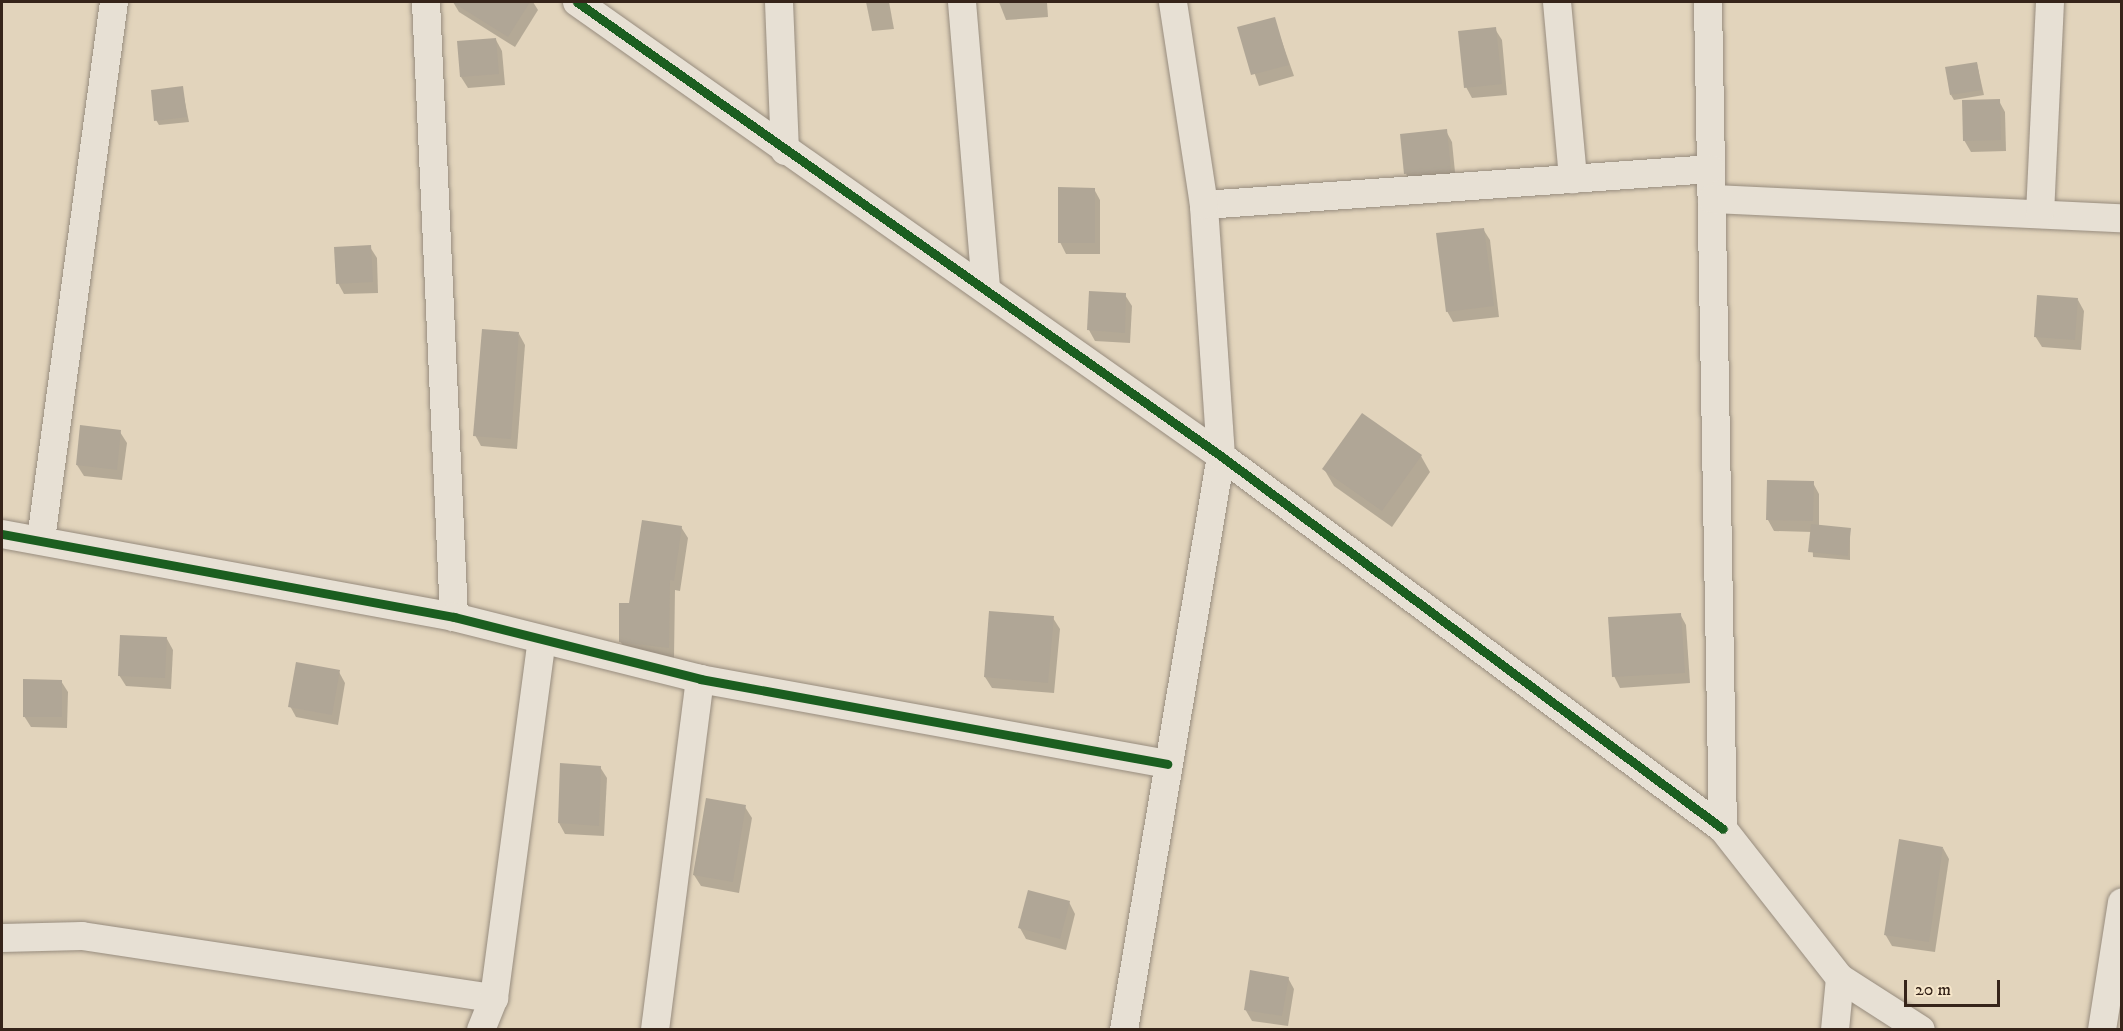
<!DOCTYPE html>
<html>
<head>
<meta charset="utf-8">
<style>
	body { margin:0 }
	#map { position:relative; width:2123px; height:1031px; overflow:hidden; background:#e2d4bc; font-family:"IM FELL DW Pica",serif }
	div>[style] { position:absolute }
	.shadow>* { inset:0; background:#0003 }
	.building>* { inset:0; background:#b0a696 }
	.roads { filter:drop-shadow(0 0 2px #978c7e) drop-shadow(0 0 2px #978c7e) }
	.street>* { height:28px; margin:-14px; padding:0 14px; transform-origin:14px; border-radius:14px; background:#e7e0d4 }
	.cycleway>* { height:9px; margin:-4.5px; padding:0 4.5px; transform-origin:4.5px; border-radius:4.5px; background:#1b5e20 }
	span { translate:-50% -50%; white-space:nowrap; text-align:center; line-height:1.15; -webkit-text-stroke:4.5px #f6e6ca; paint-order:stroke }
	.frame { position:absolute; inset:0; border:3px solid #36241a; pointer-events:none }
	.scale { position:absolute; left:1904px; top:980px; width:96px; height:27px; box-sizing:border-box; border:3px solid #36241a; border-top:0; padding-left:8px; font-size:18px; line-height:21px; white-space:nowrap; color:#36241a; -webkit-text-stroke:4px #f6e6ca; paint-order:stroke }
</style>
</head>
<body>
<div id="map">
	<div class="shadow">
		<div style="clip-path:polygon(453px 2px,533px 2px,538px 10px,515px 47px,459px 12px)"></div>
		<div style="clip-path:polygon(866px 2px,889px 2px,894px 29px,872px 31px)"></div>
		<div style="clip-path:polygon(999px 2px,1047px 2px,1048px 17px,1006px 20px)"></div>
		<div style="clip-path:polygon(1274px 19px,1294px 76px,1259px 86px,1239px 28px)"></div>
		<div style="clip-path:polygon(1495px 29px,1502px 40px,1507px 95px,1472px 98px,1466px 87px)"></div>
		<div style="clip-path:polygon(496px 40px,502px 51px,505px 85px,468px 88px,461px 77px)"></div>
		<div style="clip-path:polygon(1977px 64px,1984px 95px,1954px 100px,1951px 95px)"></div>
		<div style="clip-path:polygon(182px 87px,189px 122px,159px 125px,156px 120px)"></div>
		<div style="clip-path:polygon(1999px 101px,2005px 112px,2006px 151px,1971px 152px,1964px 140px)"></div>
		<div style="clip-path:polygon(1446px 131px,1452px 142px,1456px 182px,1412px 185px,1406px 174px)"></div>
		<div style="clip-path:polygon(1094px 189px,1100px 200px,1100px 254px,1066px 254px,1060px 242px)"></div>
		<div style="clip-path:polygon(1483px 229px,1490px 240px,1499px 317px,1453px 322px,1447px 311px)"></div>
		<div style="clip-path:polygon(370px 247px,377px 258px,378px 293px,344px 294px,338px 283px)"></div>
		<div style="clip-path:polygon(1125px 295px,1132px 306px,1130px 343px,1095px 341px,1089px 330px)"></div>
		<div style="clip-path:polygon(2078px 300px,2084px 311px,2081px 350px,2042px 347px,2035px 336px)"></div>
		<div style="clip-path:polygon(519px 334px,525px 345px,517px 449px,481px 446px,475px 435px)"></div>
		<div style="clip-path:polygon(120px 432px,127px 443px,122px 480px,84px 476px,77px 465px)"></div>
		<div style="clip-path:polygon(1421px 456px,1430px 472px,1392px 527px,1334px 486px,1324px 469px)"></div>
		<div style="clip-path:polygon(1813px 483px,1819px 494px,1819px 526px,1850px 529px,1850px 560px,1813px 557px,1812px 532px,1774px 531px,1768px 520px)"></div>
		<div style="clip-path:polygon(681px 527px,688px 538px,680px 591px,675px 590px,674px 658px,627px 652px,620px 641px,631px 605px)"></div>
		<div style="clip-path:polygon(1680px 614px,1686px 625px,1690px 683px,1620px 688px,1614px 676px)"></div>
		<div style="clip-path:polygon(1053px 618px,1060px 629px,1054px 693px,992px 688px,985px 677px)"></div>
		<div style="clip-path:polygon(167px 639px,173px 650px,171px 689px,126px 686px,119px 675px)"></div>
		<div style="clip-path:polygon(339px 672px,345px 683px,338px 725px,296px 717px,290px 706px)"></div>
		<div style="clip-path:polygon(61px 681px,68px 692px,67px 728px,31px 727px,24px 716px)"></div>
		<div style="clip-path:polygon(562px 765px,600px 767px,607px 778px,604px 836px,565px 834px,559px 823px)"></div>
		<div style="clip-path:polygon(745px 807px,752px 818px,739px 893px,701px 886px,694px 875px)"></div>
		<div style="clip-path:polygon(1943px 848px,1949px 859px,1935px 952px,1892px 946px,1885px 934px)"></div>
		<div style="clip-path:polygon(1069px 902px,1075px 914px,1066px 950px,1026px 939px,1020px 928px)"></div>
		<div style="clip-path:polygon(1288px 978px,1294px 989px,1288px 1026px,1252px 1021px,1245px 1009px)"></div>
	</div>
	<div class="building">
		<div style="clip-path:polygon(452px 2px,530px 2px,508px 37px)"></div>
		<div style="clip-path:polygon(1275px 17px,1289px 65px,1251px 75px,1237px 27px)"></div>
		<div style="clip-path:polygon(1496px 27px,1502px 84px,1464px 88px,1458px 31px)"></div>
		<div style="clip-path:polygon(496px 38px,499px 74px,460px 77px,457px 41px)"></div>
		<div style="clip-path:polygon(1977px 62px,1982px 90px,1950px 95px,1945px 67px)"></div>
		<div style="clip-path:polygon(183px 86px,187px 117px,154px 121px,151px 90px)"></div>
		<div style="clip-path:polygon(2000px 99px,2001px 140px,1963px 141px,1962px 100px)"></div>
		<div style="clip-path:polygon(1447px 129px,1451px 171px,1404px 174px,1400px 134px)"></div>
		<div style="clip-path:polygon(1058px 187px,1095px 188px,1095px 243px,1058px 243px)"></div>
		<div style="clip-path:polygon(1484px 228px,1494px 306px,1446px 312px,1436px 233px)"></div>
		<div style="clip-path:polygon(371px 245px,373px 282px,336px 284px,334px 247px)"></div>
		<div style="clip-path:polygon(1089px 291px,1126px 293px,1125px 333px,1087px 330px)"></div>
		<div style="clip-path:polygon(2037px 295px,2078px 298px,2075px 340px,2034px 337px)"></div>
		<div style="clip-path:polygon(482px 329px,519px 332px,511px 439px,473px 436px)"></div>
		<div style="clip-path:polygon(1362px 413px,1422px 455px,1382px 511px,1322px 469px)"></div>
		<div style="clip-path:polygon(80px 425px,121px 430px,117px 470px,76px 465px)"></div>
		<div style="clip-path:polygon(1767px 480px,1814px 481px,1813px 521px,1766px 520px)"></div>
		<div style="clip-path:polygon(642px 520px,682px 526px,674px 581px,670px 580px,669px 648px,619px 642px,619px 603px,629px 603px)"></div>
		<div style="clip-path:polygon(1811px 524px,1851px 528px,1848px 556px,1808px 552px)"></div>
		<div style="clip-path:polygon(989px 611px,1054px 616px,1048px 683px,984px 677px)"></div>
		<div style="clip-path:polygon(1681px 613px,1685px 673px,1612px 677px,1608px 617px)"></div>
		<div style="clip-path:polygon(120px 635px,167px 637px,165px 678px,118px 676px)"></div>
		<div style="clip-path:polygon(296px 662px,340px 670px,332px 715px,288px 707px)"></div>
		<div style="clip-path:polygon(23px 679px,62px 680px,62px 717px,23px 717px)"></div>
		<div style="clip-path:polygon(560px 763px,601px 766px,599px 826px,558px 823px)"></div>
		<div style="clip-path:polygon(706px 798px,746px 805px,733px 882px,693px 875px)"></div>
		<div style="clip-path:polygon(1899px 839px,1943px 847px,1929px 942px,1884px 935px)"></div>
		<div style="clip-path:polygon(1028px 890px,1070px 901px,1060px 939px,1018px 928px)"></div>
		<div style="clip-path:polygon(1250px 970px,1289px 977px,1282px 1016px,1244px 1010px)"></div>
	</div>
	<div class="roads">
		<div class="street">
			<div style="left:426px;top:2px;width:616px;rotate:87.39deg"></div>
			<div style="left:577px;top:2px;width:788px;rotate:35.18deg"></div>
			<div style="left:1221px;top:456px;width:625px;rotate:36.61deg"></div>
			<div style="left:779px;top:2px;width:149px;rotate:87.7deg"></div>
			<div style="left:962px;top:2px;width:287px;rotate:85.2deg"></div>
			<div style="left:1557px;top:2px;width:178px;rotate:84.8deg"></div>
			<div style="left:1708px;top:2px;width:827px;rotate:88.96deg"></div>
			<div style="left:1723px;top:829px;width:189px;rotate:51.9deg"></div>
			<div style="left:1840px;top:978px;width:52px;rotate:95.5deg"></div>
			<div style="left:1712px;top:199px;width:410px;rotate:2.7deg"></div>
			<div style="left:1204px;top:205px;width:508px;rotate:-4.06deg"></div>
			<div style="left:2040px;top:214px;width:212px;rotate:-87.3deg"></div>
			<div style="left:2px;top:534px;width:460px;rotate:10.4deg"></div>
			<div style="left:454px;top:617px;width:254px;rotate:14.1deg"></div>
			<div style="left:700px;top:679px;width:475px;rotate:10.3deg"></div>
			<div style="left:41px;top:539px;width:542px;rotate:-82.26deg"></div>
			<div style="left:2px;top:938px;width:80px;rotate:-1.4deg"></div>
			<div style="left:82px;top:936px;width:417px;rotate:8.6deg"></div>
			<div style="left:1840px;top:978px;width:96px;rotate:32.7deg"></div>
			<div style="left:481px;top:1030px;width:35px;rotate:-68deg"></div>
			<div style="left:494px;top:998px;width:361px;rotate:-82.4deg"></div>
			<div style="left:655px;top:1030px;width:354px;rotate:-82.7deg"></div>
			<div style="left:1124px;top:1030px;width:582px;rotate:-80.41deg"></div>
			<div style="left:1221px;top:456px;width:252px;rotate:-93.9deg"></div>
			<div style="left:1204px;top:205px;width:205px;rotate:-98.7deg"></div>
			<div style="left:2102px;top:1030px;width:129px;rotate:-81.1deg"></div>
		</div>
	</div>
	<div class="cycleway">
		<div style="left:577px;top:2px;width:788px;rotate:35.18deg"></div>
		<div style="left:1221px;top:456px;width:625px;rotate:36.61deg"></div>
		<div style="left:2px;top:534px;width:460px;rotate:10.4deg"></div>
		<div style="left:454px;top:617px;width:254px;rotate:14.1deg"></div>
		<div style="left:700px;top:679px;width:475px;rotate:10.3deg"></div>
	</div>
	<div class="frame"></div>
	<div class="scale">20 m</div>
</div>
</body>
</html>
